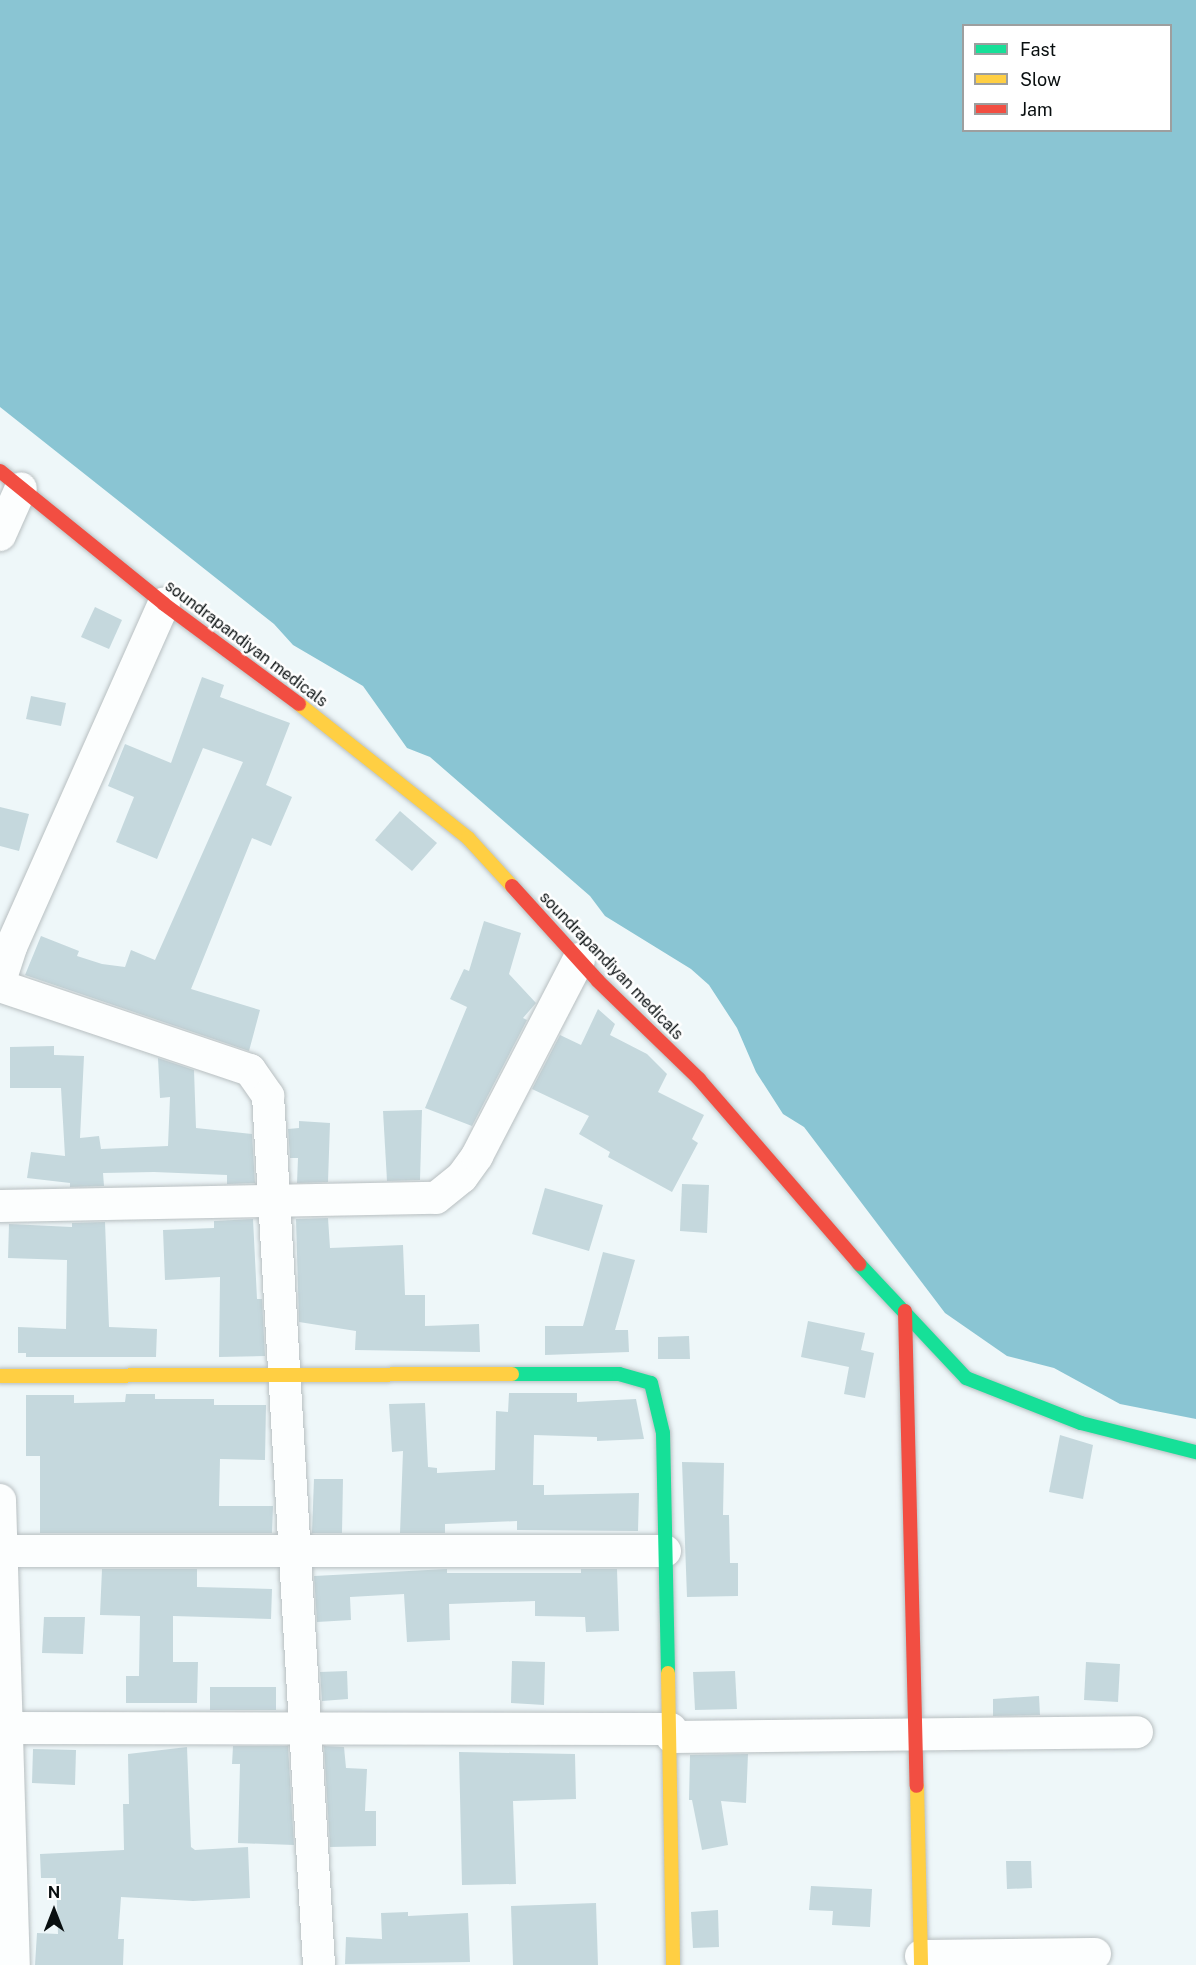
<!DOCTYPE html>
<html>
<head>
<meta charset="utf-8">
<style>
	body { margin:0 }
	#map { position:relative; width:1196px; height:1965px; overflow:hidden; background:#eef7f9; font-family:"Public Sans",sans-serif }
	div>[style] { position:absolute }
	.water>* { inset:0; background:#8ac5d3 }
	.building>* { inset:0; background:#c5d8dd }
	.roads { filter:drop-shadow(0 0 2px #b8bfc1) drop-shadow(0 0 2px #b8bfc1) }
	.street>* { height:32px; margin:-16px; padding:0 16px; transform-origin:16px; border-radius:16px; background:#fcfefe }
	.fast>* { height:14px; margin:-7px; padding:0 7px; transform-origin:7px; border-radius:7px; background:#16e098 }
	.slow>* { height:14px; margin:-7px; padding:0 7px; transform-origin:7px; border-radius:7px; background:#ffcf43 }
	.jam>* { height:14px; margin:-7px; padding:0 7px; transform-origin:7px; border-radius:7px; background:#f24e42 }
	span { translate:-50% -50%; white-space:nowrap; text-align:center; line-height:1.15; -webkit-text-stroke:5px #fff; paint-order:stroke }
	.street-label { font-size:16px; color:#090f10 }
	.legend { position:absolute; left:962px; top:24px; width:210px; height:108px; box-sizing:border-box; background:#fff; border:2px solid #9d9f9f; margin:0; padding:8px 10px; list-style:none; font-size:18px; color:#090f10 }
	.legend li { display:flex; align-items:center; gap:12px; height:30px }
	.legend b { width:30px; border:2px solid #9d9f9f }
	.north { position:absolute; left:24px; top:1881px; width:60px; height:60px; -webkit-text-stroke:4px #fff; paint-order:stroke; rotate:0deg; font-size:16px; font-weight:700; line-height:24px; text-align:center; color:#090f10 }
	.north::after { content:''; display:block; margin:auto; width:21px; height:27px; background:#090f10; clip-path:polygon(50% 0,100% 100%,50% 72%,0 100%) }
</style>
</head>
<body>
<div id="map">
	<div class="water">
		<div style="clip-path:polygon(evenodd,0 0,1196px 0,1196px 1419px,1120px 1404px,1054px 1368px,1007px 1356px,945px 1313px,804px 1127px,783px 1114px,756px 1072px,737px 1028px,709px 985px,691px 969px,605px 916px,590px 896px,430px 757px,407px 748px,363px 686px,293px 645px,274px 624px,0 407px,0 0,964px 26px,1170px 26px,1170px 130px,964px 130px,964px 26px)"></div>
	</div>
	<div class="building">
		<div style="clip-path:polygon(95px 607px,122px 620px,109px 649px,81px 637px)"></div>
		<div style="clip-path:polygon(202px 677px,224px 685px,220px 697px,290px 723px,266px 785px,292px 797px,271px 846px,252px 838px,191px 989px,260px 1010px,249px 1051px,25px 975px,41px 936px,79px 951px,77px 956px,102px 964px,125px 967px,131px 950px,155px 960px,243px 762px,203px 748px,157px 859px,116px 842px,134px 797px,108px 786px,125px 744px,171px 763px)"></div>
		<div style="clip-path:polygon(31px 696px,66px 703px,61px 726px,26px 719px)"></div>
		<div style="clip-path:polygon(0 807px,29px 814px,19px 851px,0 846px)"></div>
		<div style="clip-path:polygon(400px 811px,437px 843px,412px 871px,375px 840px)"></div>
		<div style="clip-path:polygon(484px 921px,521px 933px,509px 974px,536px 1003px,523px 1018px,527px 1020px,472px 1126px,425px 1108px,467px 1007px,450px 999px,464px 969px,469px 971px)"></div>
		<div style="clip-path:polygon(598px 1009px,615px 1024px,610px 1035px,647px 1054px,667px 1074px,658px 1092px,704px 1115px,692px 1139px,698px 1143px,672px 1192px,608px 1157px,610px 1152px,579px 1134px,589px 1116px,532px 1089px,560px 1035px,581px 1045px)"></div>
		<div style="clip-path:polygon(54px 1046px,54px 1055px,84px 1056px,80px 1138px,99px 1136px,101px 1149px,168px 1146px,170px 1097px,160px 1098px,158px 1058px,194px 1070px,196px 1128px,252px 1134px,255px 1183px,227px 1184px,227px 1175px,154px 1172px,103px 1173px,104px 1186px,70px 1187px,70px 1183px,27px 1178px,31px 1152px,65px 1156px,61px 1088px,10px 1088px,10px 1047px)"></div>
		<div style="clip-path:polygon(422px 1110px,420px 1180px,387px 1181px,383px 1111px)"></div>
		<div style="clip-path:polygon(299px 1121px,330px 1123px,328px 1182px,297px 1183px,298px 1158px,290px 1158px,288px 1129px,299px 1128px)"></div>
		<div style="clip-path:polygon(682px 1184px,709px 1185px,707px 1233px,680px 1231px)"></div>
		<div style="clip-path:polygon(545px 1188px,603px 1205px,589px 1251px,532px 1234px)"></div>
		<div style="clip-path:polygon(328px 1218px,330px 1248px,403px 1245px,405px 1295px,425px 1295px,425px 1326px,479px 1324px,480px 1352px,355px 1350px,356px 1331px,299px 1322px,296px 1219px)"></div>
		<div style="clip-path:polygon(253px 1219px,257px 1299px,262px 1299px,265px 1356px,219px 1357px,220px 1277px,165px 1280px,163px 1230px,214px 1228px,214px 1221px)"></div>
		<div style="clip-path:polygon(105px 1222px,109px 1327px,157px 1329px,156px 1357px,26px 1357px,26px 1353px,18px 1353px,18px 1327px,66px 1329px,67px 1260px,8px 1258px,9px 1224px,72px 1227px,72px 1223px)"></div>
		<div style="clip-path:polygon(603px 1252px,635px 1260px,615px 1330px,628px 1330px,629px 1352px,545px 1355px,545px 1326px,583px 1326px)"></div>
		<div style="clip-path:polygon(808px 1321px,865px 1333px,861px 1350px,874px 1353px,865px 1398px,844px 1394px,849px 1367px,801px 1357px)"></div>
		<div style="clip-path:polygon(689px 1336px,690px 1359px,658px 1359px,658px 1337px)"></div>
		<div style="clip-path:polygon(509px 1393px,577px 1393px,577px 1402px,636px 1399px,644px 1439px,597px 1441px,597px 1437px,534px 1435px,533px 1485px,544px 1485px,544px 1495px,639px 1493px,638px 1531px,517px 1530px,517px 1521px,445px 1524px,445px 1533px,400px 1533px,403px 1451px,392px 1452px,389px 1404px,425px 1403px,428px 1467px,437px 1468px,437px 1473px,495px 1470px,496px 1411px,508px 1412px)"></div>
		<div style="clip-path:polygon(126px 1394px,155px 1394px,155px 1399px,214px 1399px,214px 1405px,266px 1405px,265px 1460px,220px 1459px,219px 1506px,273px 1506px,272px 1533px,40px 1533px,40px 1456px,26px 1456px,26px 1395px,74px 1395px,74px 1403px,125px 1402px)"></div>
		<div style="clip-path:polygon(1060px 1435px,1093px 1445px,1083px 1499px,1049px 1492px)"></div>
		<div style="clip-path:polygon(682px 1462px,724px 1463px,723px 1515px,729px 1515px,730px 1563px,738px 1563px,738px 1596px,687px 1597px)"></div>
		<div style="clip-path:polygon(314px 1479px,343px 1479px,342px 1533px,312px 1533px)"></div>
		<div style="clip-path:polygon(102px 1569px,197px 1569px,197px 1587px,272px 1589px,271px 1619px,173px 1616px,173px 1662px,198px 1662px,197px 1703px,126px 1703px,126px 1676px,139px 1676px,140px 1616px,100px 1615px)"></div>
		<div style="clip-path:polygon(447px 1569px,447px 1573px,581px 1573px,581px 1569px,617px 1569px,619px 1631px,586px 1632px,585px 1617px,535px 1616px,535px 1601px,449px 1604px,450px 1640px,407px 1642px,404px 1594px,350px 1597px,351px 1620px,317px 1622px,314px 1576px)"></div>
		<div style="clip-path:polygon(44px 1617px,85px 1617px,83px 1654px,42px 1653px)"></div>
		<div style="clip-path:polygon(512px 1661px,545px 1662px,544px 1705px,511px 1703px)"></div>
		<div style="clip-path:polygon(1086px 1662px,1120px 1664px,1118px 1702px,1084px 1700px)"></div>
		<div style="clip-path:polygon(347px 1671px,348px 1699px,322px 1701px,320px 1672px)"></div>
		<div style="clip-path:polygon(735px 1671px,737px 1709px,695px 1710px,693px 1672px)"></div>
		<div style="clip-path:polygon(210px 1687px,276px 1687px,276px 1710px,210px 1710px)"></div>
		<div style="clip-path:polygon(1039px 1696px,1040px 1715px,993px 1716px,993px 1699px)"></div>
		<div style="clip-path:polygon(233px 1746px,288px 1746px,294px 1845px,238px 1843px,240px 1764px,232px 1764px)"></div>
		<div style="clip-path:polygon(324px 1746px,344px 1747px,346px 1768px,367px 1769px,365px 1811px,376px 1811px,376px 1846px,330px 1847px)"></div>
		<div style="clip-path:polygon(187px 1747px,191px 1847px,195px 1850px,248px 1847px,250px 1898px,193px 1901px,121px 1897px,118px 1939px,124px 1939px,123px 1965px,35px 1965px,37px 1933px,58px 1934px,56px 1878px,41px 1878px,40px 1854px,124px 1850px,123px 1804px,129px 1804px,128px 1754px)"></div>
		<div style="clip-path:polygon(33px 1749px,76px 1750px,75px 1785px,32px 1783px)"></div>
		<div style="clip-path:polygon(459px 1752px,575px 1754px,576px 1799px,513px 1801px,516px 1884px,462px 1885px)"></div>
		<div style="clip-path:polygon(748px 1754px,746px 1803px,721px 1801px,728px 1845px,702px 1850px,692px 1800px,689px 1800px,690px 1755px)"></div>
		<div style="clip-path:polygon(1006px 1861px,1031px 1861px,1032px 1888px,1007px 1889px)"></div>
		<div style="clip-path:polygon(811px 1886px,872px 1889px,870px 1927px,832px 1925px,833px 1911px,809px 1910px)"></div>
		<div style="clip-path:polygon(596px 1903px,598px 1965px,513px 1965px,511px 1906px)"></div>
		<div style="clip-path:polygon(718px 1910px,719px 1947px,693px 1948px,691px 1912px)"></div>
		<div style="clip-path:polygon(408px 1912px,408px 1916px,468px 1913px,470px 1962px,345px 1964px,346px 1937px,382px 1939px,381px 1913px)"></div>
	</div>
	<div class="roads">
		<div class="street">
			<div style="left:0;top:535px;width:51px;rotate:-65.9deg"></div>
			<div style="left:0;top:981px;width:36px;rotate:-72deg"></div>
			<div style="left:11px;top:947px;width:376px;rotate:-66deg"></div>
			<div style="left:0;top:986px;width:264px;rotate:18.6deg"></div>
			<div style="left:250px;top:1070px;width:32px;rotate:55deg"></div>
			<div style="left:268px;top:1096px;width:870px;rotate:86.64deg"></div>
			<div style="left:0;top:1206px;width:436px;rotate:-1.1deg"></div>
			<div style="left:436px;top:1198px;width:33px;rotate:-39deg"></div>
			<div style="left:462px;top:1177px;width:26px;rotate:-54deg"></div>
			<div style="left:477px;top:1156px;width:222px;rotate:-62.6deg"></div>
			<div style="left:0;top:1500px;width:465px;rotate:88.3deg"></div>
			<div style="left:0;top:1551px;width:665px"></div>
			<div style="left:0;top:1728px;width:671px;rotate:0.09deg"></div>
			<div style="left:672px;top:1737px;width:465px;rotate:-0.6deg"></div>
			<div style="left:921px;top:1956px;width:174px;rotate:-0.7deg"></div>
		</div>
		<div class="fast">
			<div style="left:859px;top:1264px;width:156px;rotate:46.8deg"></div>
			<div style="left:966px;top:1378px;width:123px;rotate:21.4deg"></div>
			<div style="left:1081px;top:1423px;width:119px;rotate:14.2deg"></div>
			<div style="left:512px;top:1374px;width:107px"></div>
			<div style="left:619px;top:1374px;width:33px;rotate:16deg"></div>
			<div style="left:651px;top:1383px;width:51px;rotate:76.5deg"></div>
			<div style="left:663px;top:1433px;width:240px;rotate:88.8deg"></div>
		</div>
		<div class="slow">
			<div style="left:299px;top:704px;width:216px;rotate:38.4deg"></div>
			<div style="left:468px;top:838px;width:65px;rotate:47.5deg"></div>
			<div style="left:0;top:1376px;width:512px;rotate:-0.22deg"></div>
			<div style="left:668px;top:1673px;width:292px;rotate:89deg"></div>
			<div style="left:917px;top:1786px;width:179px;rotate:88.7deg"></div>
		</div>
		<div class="jam">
			<div style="left:0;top:471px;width:211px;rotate:39deg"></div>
			<div style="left:164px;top:604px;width:168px;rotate:36.5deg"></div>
			<div style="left:512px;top:886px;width:128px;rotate:47.8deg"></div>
			<div style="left:598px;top:981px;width:141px;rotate:44.1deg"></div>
			<div style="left:699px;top:1079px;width:245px;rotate:49.1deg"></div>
			<div style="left:905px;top:1311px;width:475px;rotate:88.6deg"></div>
		</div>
	</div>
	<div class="street-label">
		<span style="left:246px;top:644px;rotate:37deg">soundrapandiyan medicals</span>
		<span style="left:611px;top:966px;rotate:46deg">soundrapandiyan medicals</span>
	</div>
	<ul class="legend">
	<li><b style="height:8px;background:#16e098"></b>Fast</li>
	<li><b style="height:8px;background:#ffcf43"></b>Slow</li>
	<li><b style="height:8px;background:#f24e42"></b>Jam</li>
	</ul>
	<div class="north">N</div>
</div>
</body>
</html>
